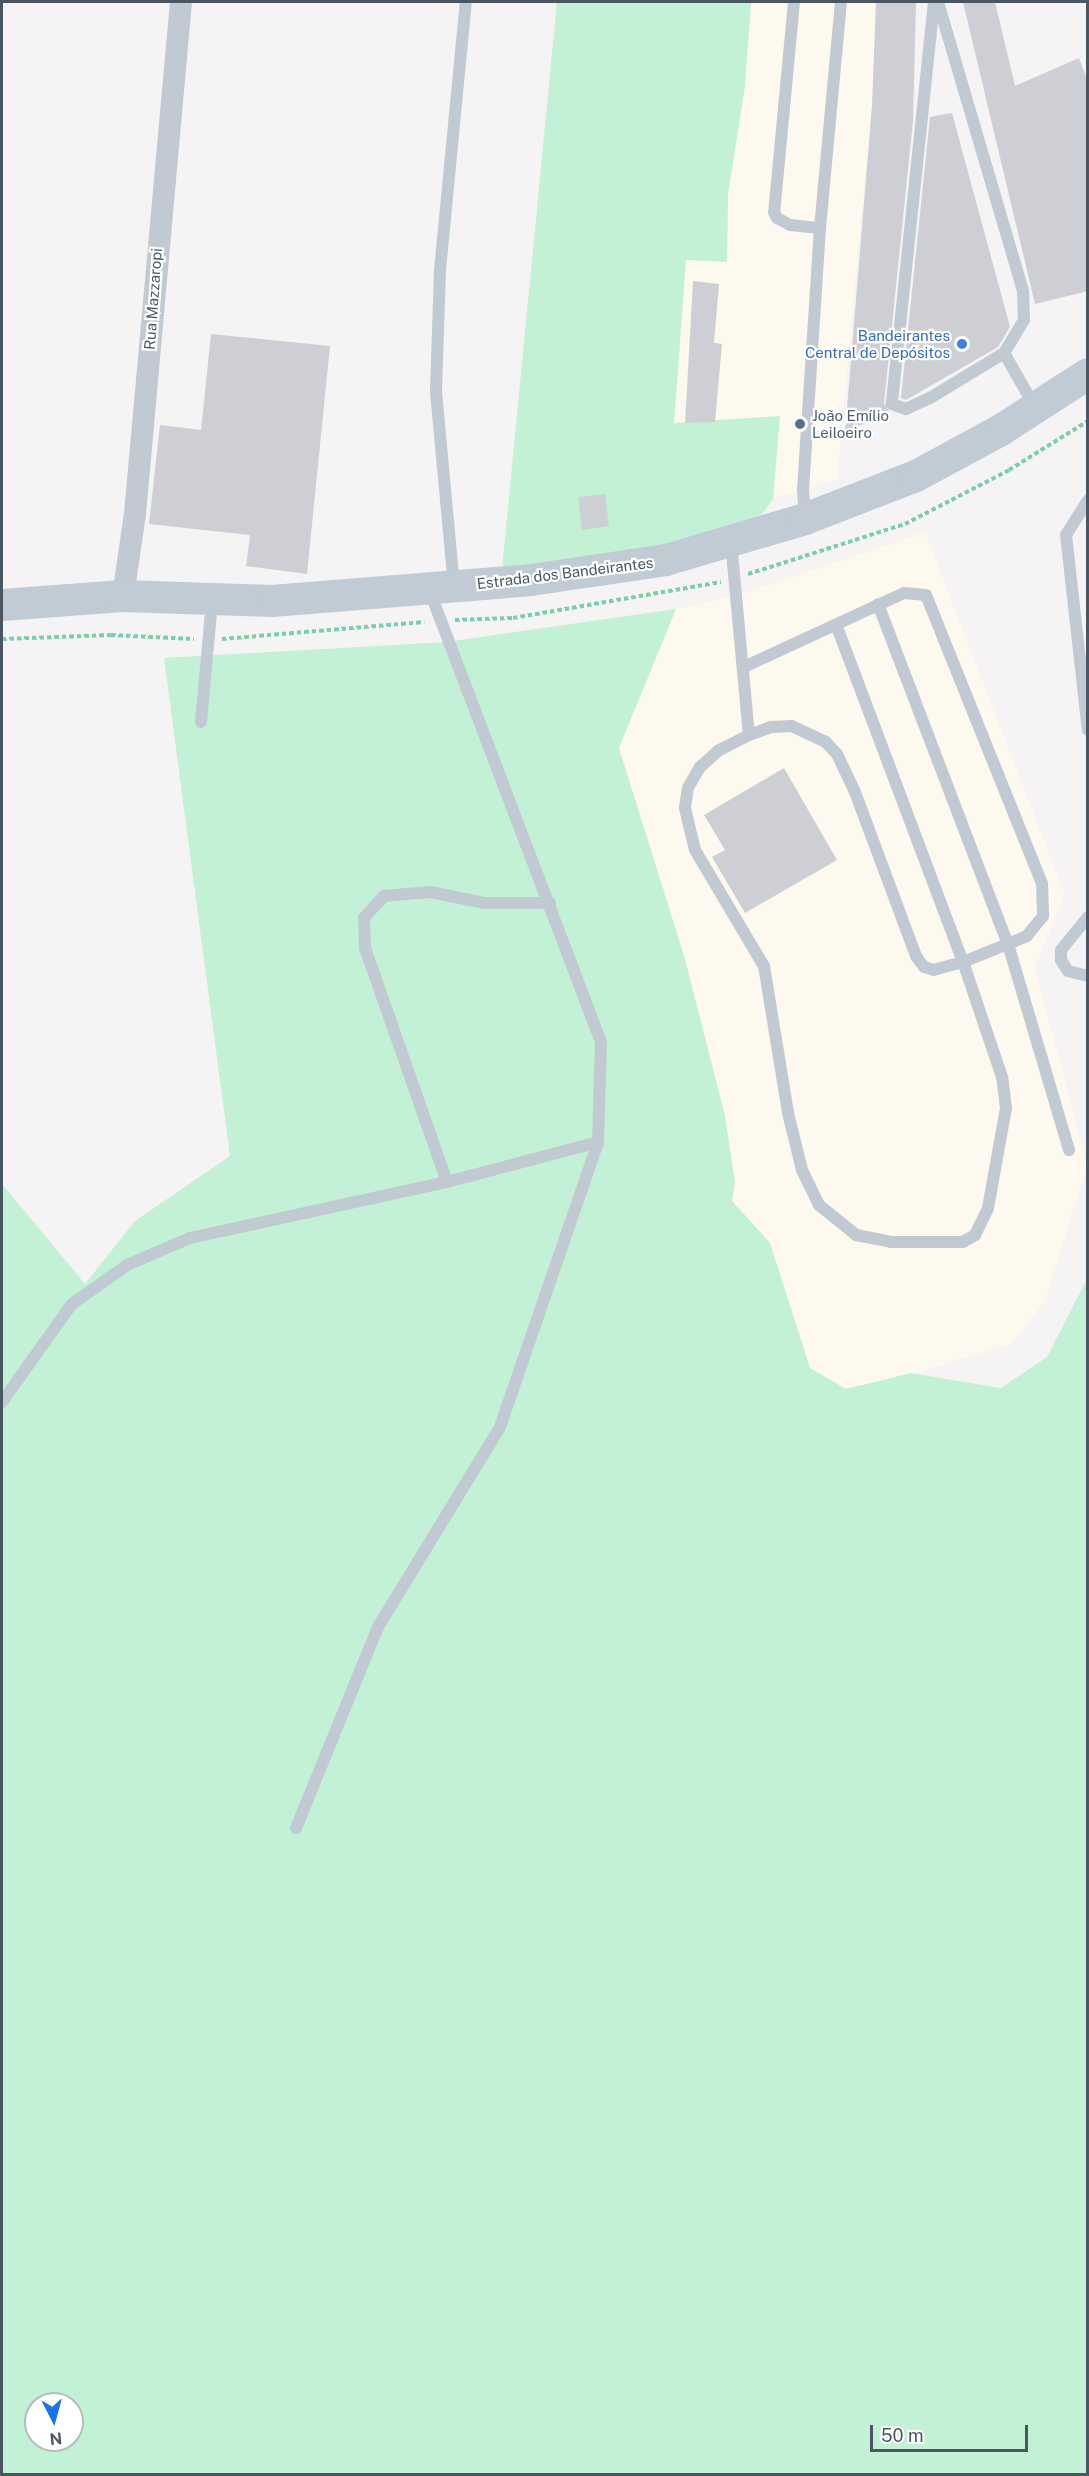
<!DOCTYPE html>
<html>
<head>
<meta charset="utf-8">
<style>
	body { margin:0 }
	#map { position:relative; width:1089px; height:2476px; overflow:hidden; background:#f5f3f3; font-family:"Public Sans",sans-serif }
	div>[style] { position:absolute }
	.commercial>* { inset:0; background:#fdf9ef }
	.green>* { inset:0; background:#c3f1d5 }
	.building>* { inset:0; background:#cdcfd5 }
	.path>* { height:4px; margin-top:-2px; transform-origin:0; background:repeating-linear-gradient(90deg,#7ad0a6 0 4.5px,transparent 0 7.5px) }
	.service>* { height:12px; margin:-6px; padding:0 6px; transform-origin:6px; border-radius:6px; background:#c1cad2 }
	.minor>* { height:22px; margin:-11px; padding:0 11px; transform-origin:11px; border-radius:11px; background:#c1cad2 }
	.secondary>* { height:32px; margin:-16px; padding:0 16px; transform-origin:16px; border-radius:16px; background:#c1cbd6 }
	.dots>* { width:16px; height:16px; translate:-50% -50%; box-sizing:border-box; border:3px solid #fff; border-radius:50% }
	span { translate:-50% -50%; white-space:nowrap; text-align:center; line-height:1.15; -webkit-text-stroke:4.5px #fff; paint-order:stroke }
	.street-label { font-size:15px; color:#4a5661 }
	.shop-label { font-size:15px; color:#366cbe }
	.right { translate:-100% -50%; text-align:right }
	.service-label { font-size:15px; color:#4e5e75 }
	.left { translate:0 -50%; text-align:left }
	.frame { position:absolute; inset:0; border:3px solid #4a5661; pointer-events:none }
	.north { position:absolute; left:24px; top:2392px; width:60px; height:60px; box-sizing:border-box; background:#fff; border:2px solid #b7bbc0; border-radius:50%; rotate:174deg; font-size:16px; font-weight:700; line-height:24px; text-align:center; color:#4a5661 }
	.north::after { content:''; display:block; margin:auto; width:21px; height:27px; background:#1a73e8; clip-path:polygon(50% 0,100% 100%,50% 72%,0 100%) }
	.scale { position:absolute; left:870px; top:2425px; width:158px; height:27px; box-sizing:border-box; border:3px solid #4a5661; border-top:0; padding-left:8px; font-size:18px; line-height:21px; white-space:nowrap; color:#4a5661; -webkit-text-stroke:4px #fff; paint-order:stroke }
</style>
</head>
<body>
<div id="map">
	<div class="commercial">
		<div style="clip-path:polygon(751px 2px,876px 2px,872px 106px,837px 479px,773px 499px,779px 416px,674px 424px,686px 259px,727px 262px,728px 195px,745px 86px)"></div>
		<div style="clip-path:polygon(925px 532px,1065px 895px,1035px 967px,1087px 1166px,1045px 1301px,1012px 1344px,895px 1379px,846px 1389px,810px 1368px,770px 1243px,732px 1201px,735px 1182px,725px 1116px,685px 959px,619px 748px,676px 609px,738px 595px)"></div>
	</div>
	<div class="green">
		<div style="clip-path:polygon(557px 2px,751px 2px,745px 86px,728px 195px,727px 262px,686px 260px,674px 423px,780px 416px,773px 499px,758px 520px,681px 543px,502px 569px)"></div>
		<div style="clip-path:polygon(evenodd,676px 609px,619px 748px,685px 959px,725px 1116px,735px 1182px,732px 1201px,770px 1243px,810px 1368px,846px 1389px,911px 1373px,1001px 1388px,1047px 1357px,1087px 1279px,1087px 2474px,2px 2474px,2px 1184px,85px 1284px,135px 1221px,230px 1156px,164px 658px,446px 642px,676px 609px,36px 2404px,72px 2404px,72px 2440px,36px 2440px,36px 2404px)"></div>
	</div>
	<div class="building">
		<div style="clip-path:polygon(876px 2px,916px 2px,913px 121px,884px 403px,889px 411px,845px 433px,872px 106px)"></div>
		<div style="clip-path:polygon(963px 2px,995px 2px,1015px 86px,1079px 58px,1088px 82px,1088px 291px,1035px 304px)"></div>
		<div style="clip-path:polygon(952px 113px,1010px 327px,998px 347px,906px 400px,901px 398px,930px 117px)"></div>
		<div style="clip-path:polygon(693px 281px,719px 284px,714px 343px,722px 344px,715px 422px,685px 423px)"></div>
		<div style="clip-path:polygon(211px 334px,330px 346px,307px 574px,246px 566px,250px 535px,149px 524px,160px 425px,201px 430px)"></div>
		<div style="clip-path:polygon(605px 494px,609px 526px,582px 530px,578px 497px)"></div>
		<div style="clip-path:polygon(784px 768px,837px 860px,745px 913px,712px 857px,725px 850px,704px 815px)"></div>
	</div>
	<div class="path">
		<div style="left:748px;top:574px;width:165px;rotate:-17.7deg"></div>
		<div style="left:905px;top:524px;width:117px;rotate:-27.4deg"></div>
		<div style="left:1009px;top:470px;width:93px;rotate:-31.8deg"></div>
		<div style="left:455px;top:620px;width:58px;rotate:-2deg"></div>
		<div style="left:513px;top:618px;width:211px;rotate:-9.8deg"></div>
		<div style="left:2px;top:639px;width:109px;rotate:-2.1deg"></div>
		<div style="left:111px;top:635px;width:83px;rotate:2.8deg"></div>
		<div style="left:222px;top:639px;width:203px;rotate:-4.8deg"></div>
	</div>
	<div class="service">
		<div style="left:794px;top:2px;width:211px;rotate:95.4deg"></div>
		<div style="left:774px;top:212px;width:7px;rotate:63deg"></div>
		<div style="left:777px;top:218px;width:15px;rotate:28deg"></div>
		<div style="left:790px;top:225px;width:30px;rotate:6deg"></div>
		<div style="left:934px;top:2px;width:404px;rotate:96deg"></div>
		<div style="left:892px;top:404px;width:15px;rotate:20deg"></div>
		<div style="left:906px;top:409px;width:26px;rotate:-25deg"></div>
		<div style="left:930px;top:398px;width:87px;rotate:-31.3deg"></div>
		<div style="left:1004px;top:353px;width:62px;rotate:60.1deg"></div>
		<div style="left:938px;top:2px;width:301px;rotate:73.6deg"></div>
		<div style="left:1023px;top:291px;width:29px;rotate:88deg"></div>
		<div style="left:1024px;top:320px;width:39px;rotate:121deg"></div>
		<div style="left:1088px;top:500px;width:41px;rotate:122.2deg"></div>
		<div style="left:1066px;top:535px;width:196px;rotate:83.6deg"></div>
		<div style="left:805px;top:518px;width:28px;rotate:-94deg"></div>
		<div style="left:803px;top:490px;width:263px;rotate:-86.3deg"></div>
		<div style="left:820px;top:228px;width:227px;rotate:-84.7deg"></div>
		<div style="left:731px;top:542px;width:194px;rotate:84.7deg"></div>
		<div style="left:749px;top:735px;width:35px;rotate:153deg"></div>
		<div style="left:718px;top:751px;width:24px;rotate:138deg"></div>
		<div style="left:700px;top:767px;width:24px;rotate:120deg"></div>
		<div style="left:688px;top:788px;width:20px;rotate:99deg"></div>
		<div style="left:685px;top:808px;width:43px;rotate:76.6deg"></div>
		<div style="left:695px;top:850px;width:135px;rotate:59.3deg"></div>
		<div style="left:764px;top:966px;width:149px;rotate:80.7deg"></div>
		<div style="left:788px;top:1113px;width:59px;rotate:76.2deg"></div>
		<div style="left:802px;top:1170px;width:39px;rotate:64deg"></div>
		<div style="left:819px;top:1205px;width:48px;rotate:39deg"></div>
		<div style="left:856px;top:1235px;width:36px;rotate:11deg"></div>
		<div style="left:891px;top:1242px;width:72px"></div>
		<div style="left:963px;top:1242px;width:14px;rotate:-30deg"></div>
		<div style="left:975px;top:1235px;width:30px;rotate:-64deg"></div>
		<div style="left:988px;top:1208px;width:102px;rotate:-79.8deg"></div>
		<div style="left:1006px;top:1108px;width:31px;rotate:-97deg"></div>
		<div style="left:1002px;top:1077px;width:121px;rotate:-108.7deg"></div>
		<div style="left:963px;top:962px;width:30px;rotate:165deg"></div>
		<div style="left:934px;top:970px;width:10px;rotate:-163deg"></div>
		<div style="left:924px;top:967px;width:14px;rotate:-126deg"></div>
		<div style="left:916px;top:956px;width:175px;rotate:-110.4deg"></div>
		<div style="left:855px;top:792px;width:42px;rotate:-115.3deg"></div>
		<div style="left:837px;top:754px;width:16px;rotate:-133deg"></div>
		<div style="left:826px;top:742px;width:38px;rotate:-155deg"></div>
		<div style="left:792px;top:726px;width:21px;rotate:177deg"></div>
		<div style="left:771px;top:727px;width:23px;rotate:160deg"></div>
		<div style="left:454px;top:586px;width:196px;rotate:-95.3deg"></div>
		<div style="left:436px;top:391px;width:121px;rotate:-88.1deg"></div>
		<div style="left:440px;top:270px;width:269px;rotate:-84.5deg"></div>
		<div style="left:878px;top:604px;width:364px;rotate:69.1deg"></div>
		<div style="left:1008px;top:944px;width:215px;rotate:73.5deg"></div>
		<div style="left:744px;top:667px;width:176px;rotate:-24.8deg"></div>
		<div style="left:904px;top:593px;width:22px;rotate:5deg"></div>
		<div style="left:926px;top:595px;width:311px;rotate:68.1deg"></div>
		<div style="left:1042px;top:884px;width:32px;rotate:88deg"></div>
		<div style="left:1043px;top:916px;width:26px;rotate:129deg"></div>
		<div style="left:1027px;top:936px;width:69px;rotate:157.9deg"></div>
		<div style="left:963px;top:962px;width:360px;rotate:-110.6deg"></div>
		<div style="left:201px;top:722px;width:121px;rotate:-84.8deg"></div>
		<div style="left:1088px;top:917px;width:43px;rotate:129.3deg"></div>
		<div style="left:1061px;top:950px;width:10px;rotate:90deg"></div>
		<div style="left:1061px;top:960px;width:13px;rotate:58deg"></div>
		<div style="left:1068px;top:971px;width:21px;rotate:14deg"></div>
		<div style="left:447px;top:1182px;width:248px;rotate:-109.3deg"></div>
		<div style="left:365px;top:948px;width:30px;rotate:-92deg"></div>
		<div style="left:364px;top:918px;width:30px;rotate:-48deg"></div>
		<div style="left:384px;top:896px;width:46px;rotate:-5deg"></div>
		<div style="left:430px;top:892px;width:55px;rotate:11.5deg"></div>
		<div style="left:484px;top:903px;width:66px"></div>
		<div style="left:2px;top:1402px;width:120px;rotate:-54.5deg"></div>
		<div style="left:72px;top:1304px;width:67px;rotate:-35.3deg"></div>
		<div style="left:127px;top:1265px;width:69px;rotate:-23.2deg"></div>
		<div style="left:190px;top:1238px;width:263px;rotate:-12.3deg"></div>
		<div style="left:447px;top:1182px;width:156px;rotate:-14.8deg"></div>
		<div style="left:296px;top:1828px;width:217px;rotate:-67.8deg"></div>
		<div style="left:378px;top:1627px;width:234px;rotate:-58.6deg"></div>
		<div style="left:500px;top:1427px;width:301px;rotate:-71deg"></div>
		<div style="left:598px;top:1142px;width:100px;rotate:-88.3deg"></div>
		<div style="left:601px;top:1042px;width:484px;rotate:-110.8deg"></div>
	</div>
	<div class="minor">
		<div style="left:123px;top:596px;width:83px;rotate:-81.7deg"></div>
		<div style="left:135px;top:514px;width:514px;rotate:-84.87deg"></div>
	</div>
	<div class="secondary">
		<div style="left:2px;top:605px;width:121px;rotate:-4.3deg"></div>
		<div style="left:123px;top:596px;width:149px;rotate:1.9deg"></div>
		<div style="left:272px;top:601px;width:260px;rotate:-4.6deg"></div>
		<div style="left:531px;top:580px;width:136px;rotate:-8.4deg"></div>
		<div style="left:666px;top:560px;width:145px;rotate:-16.4deg"></div>
		<div style="left:805px;top:519px;width:119px;rotate:-21.2deg"></div>
		<div style="left:916px;top:476px;width:97px;rotate:-28.4deg"></div>
		<div style="left:1001px;top:430px;width:103px;rotate:-32.8deg"></div>
	</div>
	<div class="dots">
		<div style="left:962px;top:344px;background:#3f7fe0"></div>
		<div style="left:800px;top:424px;background:#5c6f8a"></div>
	</div>
	<div class="street-label">
		<span style="left:153px;top:299px;rotate:-86deg">Rua Mazzaropi</span>
		<span style="left:565px;top:573px;rotate:-7deg">Estrada dos Bandeirantes</span>
	</div>
	<div class="shop-label">
		<span class="right" style="left:950px;top:344px">Bandeirantes<br>Central de Depósitos</span>
	</div>
	<div class="service-label">
		<span class="left" style="left:812px;top:424px">João Emílio<br>Leiloeiro</span>
	</div>
	<div class="frame"></div>
	<div class="north">N</div>
	<div class="scale">50 m</div>
</div>
</body>
</html>
